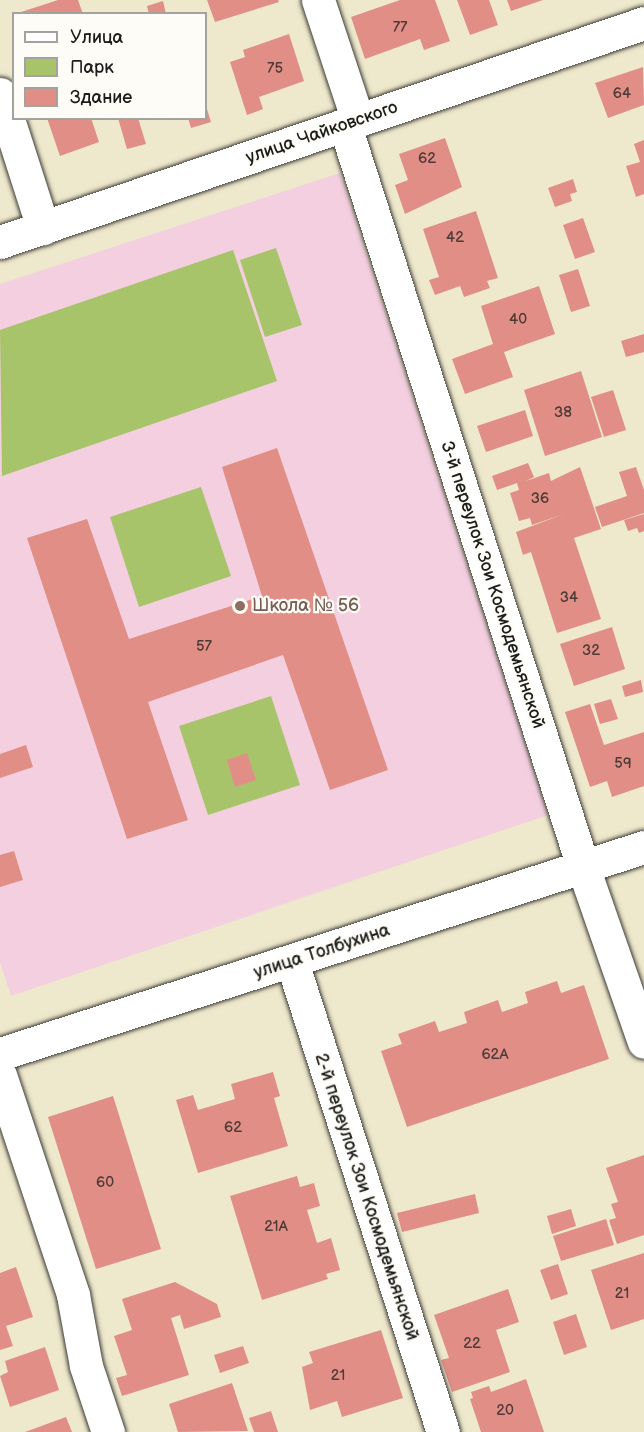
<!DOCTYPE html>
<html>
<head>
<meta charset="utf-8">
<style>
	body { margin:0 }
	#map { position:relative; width:644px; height:1432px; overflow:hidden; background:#eee8cc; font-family:"Balsamiq Sans",sans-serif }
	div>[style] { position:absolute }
	.built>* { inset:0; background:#f3cfdf }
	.green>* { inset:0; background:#a8c46b }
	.building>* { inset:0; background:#e18f86 }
	.roads { filter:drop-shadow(0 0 2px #3c3b36) drop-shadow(0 0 2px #3c3b36) }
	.minor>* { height:33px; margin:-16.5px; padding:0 16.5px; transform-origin:16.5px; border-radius:16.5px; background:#fff }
	.dots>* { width:16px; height:16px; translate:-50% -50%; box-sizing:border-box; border:3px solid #fdfcf7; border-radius:50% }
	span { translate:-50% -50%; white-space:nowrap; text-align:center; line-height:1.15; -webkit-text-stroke:4.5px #fdfcf7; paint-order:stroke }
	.number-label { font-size:15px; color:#4d3936 }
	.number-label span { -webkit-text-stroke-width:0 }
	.street-label { font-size:18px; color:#1c1c1c }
	.education-label { font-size:18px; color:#785e54 }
	.left { translate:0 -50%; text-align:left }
	.legend { position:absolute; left:12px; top:12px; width:195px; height:108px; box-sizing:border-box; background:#fdfcf7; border:2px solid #a3a29f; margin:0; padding:8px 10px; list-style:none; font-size:18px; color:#1c1c1c }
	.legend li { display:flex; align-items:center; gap:12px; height:30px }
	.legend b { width:30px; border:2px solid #a3a29f }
</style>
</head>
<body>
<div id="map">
	<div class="built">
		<div style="clip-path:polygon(340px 173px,548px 815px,11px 996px,0 963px,0 284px)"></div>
	</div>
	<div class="green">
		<div style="clip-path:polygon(276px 248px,302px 325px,265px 337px,240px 260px)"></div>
		<div style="clip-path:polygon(233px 250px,277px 381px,2px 476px,0 330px)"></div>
		<div style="clip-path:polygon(201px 487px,231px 576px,139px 607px,110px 517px)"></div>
		<div style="clip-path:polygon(271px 696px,300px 785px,208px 815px,179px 726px)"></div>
	</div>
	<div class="building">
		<div style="clip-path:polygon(58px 0,78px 0,83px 14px,15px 14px)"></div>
		<div style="clip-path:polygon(207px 0,278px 0,279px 2px,215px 22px)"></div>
		<div style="clip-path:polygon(400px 0,435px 0,450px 41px,424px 50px,420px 39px,365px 59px,351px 17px)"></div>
		<div style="clip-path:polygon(457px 0,489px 0,498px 25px,470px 35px)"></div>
		<div style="clip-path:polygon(507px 0,543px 0,511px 11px)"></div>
		<div style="clip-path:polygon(163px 1px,166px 14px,149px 14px,147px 6px)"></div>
		<div style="clip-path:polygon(289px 34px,304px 81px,259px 97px,263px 109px,247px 115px,230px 62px,245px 57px,243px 50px)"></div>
		<div style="clip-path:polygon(643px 67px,644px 105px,608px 118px,595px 83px)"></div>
		<div style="clip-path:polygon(206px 106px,211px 122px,191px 128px,188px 118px,206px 118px)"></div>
		<div style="clip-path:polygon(47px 118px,91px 118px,99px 142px,60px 156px)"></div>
		<div style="clip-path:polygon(118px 118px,138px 118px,146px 144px,127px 149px)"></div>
		<div style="clip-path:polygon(445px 138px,462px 187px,405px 214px,395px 185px,408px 180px,399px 154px)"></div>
		<div style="clip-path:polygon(644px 140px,644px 194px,636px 197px,626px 166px,640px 162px,634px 144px)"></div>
		<div style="clip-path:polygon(573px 179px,577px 192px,570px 194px,572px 201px,555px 207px,548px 188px)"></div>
		<div style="clip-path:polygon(476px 211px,498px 278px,487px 281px,490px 288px,464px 297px,460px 286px,435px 295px,429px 280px,439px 277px,423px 229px)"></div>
		<div style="clip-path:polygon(583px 218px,595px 252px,575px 259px,563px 225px)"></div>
		<div style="clip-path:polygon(578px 269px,590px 306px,571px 312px,559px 275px)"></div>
		<div style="clip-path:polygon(539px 286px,555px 334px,504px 352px,513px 377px,465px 394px,452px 359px,493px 344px,481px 306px)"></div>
		<div style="clip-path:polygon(644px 334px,644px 352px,626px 357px,621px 341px)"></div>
		<div style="clip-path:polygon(581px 371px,602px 437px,545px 456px,524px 390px)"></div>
		<div style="clip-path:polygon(613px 390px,626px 430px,604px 437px,591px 397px)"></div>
		<div style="clip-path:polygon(525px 410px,533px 436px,486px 452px,477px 426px)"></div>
		<div style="clip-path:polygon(277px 448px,388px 770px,330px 790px,283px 655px,148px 702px,188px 820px,127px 839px,27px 538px,87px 519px,129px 639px,262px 596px,222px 467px)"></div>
		<div style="clip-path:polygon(528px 463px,534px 477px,526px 481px,549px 473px,551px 481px,580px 467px,601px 529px,574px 538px,601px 619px,557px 633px,531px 552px,523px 555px,516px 532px,564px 514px,532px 525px,530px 518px,519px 521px,510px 493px,519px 490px,517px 483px,497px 490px,492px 476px)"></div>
		<div style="clip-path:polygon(636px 467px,644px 490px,644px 513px,602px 527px,595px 507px,627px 496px,619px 472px)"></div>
		<div style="clip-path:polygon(644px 514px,644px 531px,639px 533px,637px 528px,628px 531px,624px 520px)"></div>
		<div style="clip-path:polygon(612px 627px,625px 669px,574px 686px,560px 644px)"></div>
		<div style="clip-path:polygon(641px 680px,643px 692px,625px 697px,622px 686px)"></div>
		<div style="clip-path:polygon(611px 699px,618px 719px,600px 724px,594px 704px)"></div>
		<div style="clip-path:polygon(590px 704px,604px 745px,644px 732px,644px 786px,612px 797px,607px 781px,590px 787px,565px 712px)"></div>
		<div style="clip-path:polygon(26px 745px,33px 767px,0 778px,0 754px)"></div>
		<div style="clip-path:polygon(247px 753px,256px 780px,235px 787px,227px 760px)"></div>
		<div style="clip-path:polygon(14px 851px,23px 880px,0 887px,0 855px)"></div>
		<div style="clip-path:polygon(557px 981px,561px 993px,584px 985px,609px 1059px,407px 1127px,381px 1051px,402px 1044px,398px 1034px,435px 1021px,439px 1032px,467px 1023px,464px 1012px,498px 1000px,502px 1012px,528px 1003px,525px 992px)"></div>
		<div style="clip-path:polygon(273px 1072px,280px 1096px,274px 1098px,288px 1146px,198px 1173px,176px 1100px,193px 1095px,198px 1110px,235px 1099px,231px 1084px)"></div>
		<div style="clip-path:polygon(113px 1096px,161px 1249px,96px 1269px,48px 1117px)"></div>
		<div style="clip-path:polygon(644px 1155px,644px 1235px,617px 1244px,609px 1220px,616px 1218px,611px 1204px,618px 1202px,606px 1168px)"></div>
		<div style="clip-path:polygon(297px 1176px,300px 1187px,314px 1183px,320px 1206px,307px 1210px,317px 1243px,331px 1238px,340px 1270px,326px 1274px,328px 1279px,262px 1300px,230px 1196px)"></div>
		<div style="clip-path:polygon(475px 1194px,479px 1213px,402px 1232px,397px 1213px)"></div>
		<div style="clip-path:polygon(571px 1209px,576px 1226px,552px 1234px,547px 1216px)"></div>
		<div style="clip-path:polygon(606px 1219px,614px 1245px,561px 1261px,553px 1236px)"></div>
		<div style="clip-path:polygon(644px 1253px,644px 1319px,611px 1330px,591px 1270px)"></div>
		<div style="clip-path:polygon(558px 1264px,568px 1294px,551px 1300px,540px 1270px)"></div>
		<div style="clip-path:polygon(16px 1267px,33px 1317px,6px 1326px,13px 1346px,0 1350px,0 1273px)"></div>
		<div style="clip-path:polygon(175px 1282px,217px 1304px,221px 1317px,184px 1329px,180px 1315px,171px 1318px,189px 1375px,122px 1396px,116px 1378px,127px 1375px,114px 1336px,132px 1330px,122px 1299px)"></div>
		<div style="clip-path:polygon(508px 1289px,519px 1322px,496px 1330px,510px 1372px,452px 1392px,441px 1360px,449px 1358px,434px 1315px)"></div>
		<div style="clip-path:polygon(576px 1314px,587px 1347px,564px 1355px,553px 1322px)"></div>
		<div style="clip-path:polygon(381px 1330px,403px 1398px,342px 1417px,337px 1401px,310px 1410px,302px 1367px,313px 1363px,309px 1352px)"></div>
		<div style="clip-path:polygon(243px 1346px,249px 1363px,220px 1373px,214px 1355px)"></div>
		<div style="clip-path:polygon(45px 1347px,59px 1390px,10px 1407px,0 1376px,8px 1372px,5px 1361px)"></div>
		<div style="clip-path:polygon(526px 1379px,544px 1432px,481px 1432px,470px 1399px,473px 1398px,471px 1392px,489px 1386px,491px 1392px)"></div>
		<div style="clip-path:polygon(232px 1383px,248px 1431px,178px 1432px,169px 1404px)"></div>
		<div style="clip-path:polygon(271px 1411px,278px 1432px,254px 1432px,249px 1418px)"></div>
		<div style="clip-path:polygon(66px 1417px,72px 1432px,25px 1432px)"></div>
	</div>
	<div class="roads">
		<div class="minor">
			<div style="left:318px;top:0;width:127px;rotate:71.7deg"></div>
			<div style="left:0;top:94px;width:141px;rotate:72.2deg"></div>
			<div style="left:345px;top:126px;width:778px;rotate:72.19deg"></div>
			<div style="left:583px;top:867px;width:185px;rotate:70.8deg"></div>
			<div style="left:0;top:242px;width:680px;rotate:-18.78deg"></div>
			<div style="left:292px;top:962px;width:494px;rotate:72.2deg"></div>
			<div style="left:0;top:1054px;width:676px;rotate:-17.82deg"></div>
			<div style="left:0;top:1075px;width:232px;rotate:71.6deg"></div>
			<div style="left:73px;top:1295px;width:72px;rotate:79.6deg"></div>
			<div style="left:86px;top:1366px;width:70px;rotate:71.6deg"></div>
		</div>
	</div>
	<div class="dots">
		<div style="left:240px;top:606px;background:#8d6e63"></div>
	</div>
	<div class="number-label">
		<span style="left:400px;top:28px">77</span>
		<span style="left:275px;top:69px">75</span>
		<span style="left:622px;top:94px">64</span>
		<span style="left:427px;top:159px">62</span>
		<span style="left:455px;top:238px">42</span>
		<span style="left:518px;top:320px">40</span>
		<span style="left:563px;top:413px">38</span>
		<span style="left:540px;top:499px">36</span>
		<span style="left:569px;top:598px">34</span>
		<span style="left:204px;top:647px">57</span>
		<span style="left:591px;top:651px">32</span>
		<span style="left:623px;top:764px">59</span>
		<span style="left:495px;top:1055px">62А</span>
		<span style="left:233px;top:1128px">62</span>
		<span style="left:105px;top:1183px">60</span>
		<span style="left:276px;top:1227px">21А</span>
		<span style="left:622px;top:1294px">21</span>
		<span style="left:472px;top:1344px">22</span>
		<span style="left:338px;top:1376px">21</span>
		<span style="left:505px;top:1411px">20</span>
	</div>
	<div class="street-label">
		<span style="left:322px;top:133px;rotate:-19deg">улица Чайковского</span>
		<span style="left:492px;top:585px;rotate:72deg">3-й переулок Зои Космодемьянской</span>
		<span style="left:322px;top:952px;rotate:-18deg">улица Толбухина</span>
		<span style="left:366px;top:1197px;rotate:72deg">2-й переулок Зои Космодемьянской</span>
	</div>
	<div class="education-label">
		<span class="left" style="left:252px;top:606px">Школа № 56</span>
	</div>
	<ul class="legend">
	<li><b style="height:8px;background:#fff"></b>Улица</li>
	<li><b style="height:16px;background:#a8c46b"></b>Парк</li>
	<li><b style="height:16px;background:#e18f86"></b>Здание</li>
	</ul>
</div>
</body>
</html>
